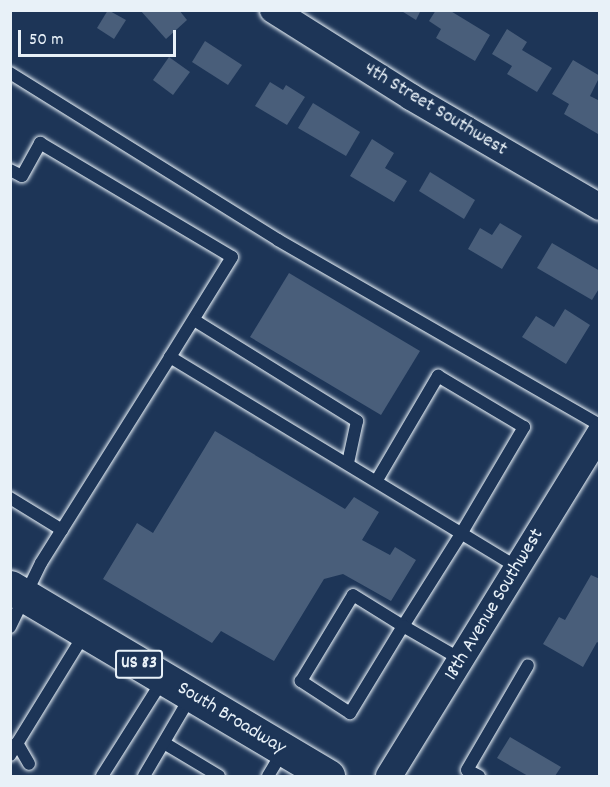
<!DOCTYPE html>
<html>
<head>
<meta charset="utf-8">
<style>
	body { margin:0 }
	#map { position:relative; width:610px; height:787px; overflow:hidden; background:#1d3557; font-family:Dekko,sans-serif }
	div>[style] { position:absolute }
	.building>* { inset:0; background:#495e7a }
	.roads { filter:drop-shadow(0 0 2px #e8f1f8) drop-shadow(0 0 2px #e8f1f8) }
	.service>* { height:12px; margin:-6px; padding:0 6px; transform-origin:6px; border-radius:6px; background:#1d3557 }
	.minor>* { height:26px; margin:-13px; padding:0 13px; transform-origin:13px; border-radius:13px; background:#1d3557 }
	.primary>* { height:33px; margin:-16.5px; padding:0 16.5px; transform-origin:16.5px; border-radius:16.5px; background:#1d3557 }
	span { translate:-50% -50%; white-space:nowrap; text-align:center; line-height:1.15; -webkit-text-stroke:4.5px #1d3557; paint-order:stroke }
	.shield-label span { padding:2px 4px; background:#1d3557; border:2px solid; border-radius:4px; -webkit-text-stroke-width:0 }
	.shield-label { font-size:18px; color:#e8f1f8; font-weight:700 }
	.street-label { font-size:20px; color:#e8f1f8 }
	.frame { position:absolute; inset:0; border:12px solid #e8f1f8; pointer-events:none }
	.scale { position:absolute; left:18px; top:30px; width:158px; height:27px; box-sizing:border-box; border:3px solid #e8f1f8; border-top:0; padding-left:8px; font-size:18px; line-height:21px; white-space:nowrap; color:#e8f1f8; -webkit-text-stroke:4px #1d3557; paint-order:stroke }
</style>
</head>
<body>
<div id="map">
	<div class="building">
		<div style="clip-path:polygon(108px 10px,126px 20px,114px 39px,97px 28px)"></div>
		<div style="clip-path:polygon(140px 10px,179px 10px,187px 20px,166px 39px)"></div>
		<div style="clip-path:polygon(400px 10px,421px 10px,416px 20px)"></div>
		<div style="clip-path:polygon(436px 10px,449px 10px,490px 35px,475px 61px,436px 38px,441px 29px,429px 21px)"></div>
		<div style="clip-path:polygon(507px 29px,527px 42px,522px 50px,552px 68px,537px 92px,507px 74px,512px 66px,492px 54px)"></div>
		<div style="clip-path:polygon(205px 41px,242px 65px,228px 85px,192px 62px)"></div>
		<div style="clip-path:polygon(169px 57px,190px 72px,173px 95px,153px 80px)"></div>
		<div style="clip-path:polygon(573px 60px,600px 76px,590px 96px,600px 101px,598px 134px,564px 114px,569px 104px,552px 94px)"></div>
		<div style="clip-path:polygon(270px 82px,283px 90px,286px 85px,305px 97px,287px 125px,255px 106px)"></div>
		<div style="clip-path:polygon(313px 103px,360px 132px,346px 156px,298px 128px)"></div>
		<div style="clip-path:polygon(372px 139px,394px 153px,385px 168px,407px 181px,394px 202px,350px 176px)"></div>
		<div style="clip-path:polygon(430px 172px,475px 200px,464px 219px,419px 191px)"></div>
		<div style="clip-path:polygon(500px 223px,522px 236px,502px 269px,468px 249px,480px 228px,492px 235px)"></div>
		<div style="clip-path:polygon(552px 243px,600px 271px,600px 287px,592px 300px,537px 268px)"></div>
		<div style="clip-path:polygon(289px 273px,420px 351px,381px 415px,250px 337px)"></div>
		<div style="clip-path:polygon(565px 309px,590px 325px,566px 364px,522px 337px,536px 316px,554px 327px)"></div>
		<div style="clip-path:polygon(215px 431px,345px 509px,354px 497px,379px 512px,362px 540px,390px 555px,395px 547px,416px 560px,391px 601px,343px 574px,324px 579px,274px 661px,221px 631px,212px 643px,103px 579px,137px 523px,153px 533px)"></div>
		<div style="clip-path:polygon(591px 575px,600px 579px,600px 644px,597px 642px,583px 667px,543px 644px,559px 617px,565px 620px)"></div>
		<div style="clip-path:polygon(510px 737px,561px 767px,555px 776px,528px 776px,497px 758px)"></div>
	</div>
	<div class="roads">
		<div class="service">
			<div style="left:10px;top:73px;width:316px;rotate:31.9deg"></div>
			<div style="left:278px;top:240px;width:371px;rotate:29.9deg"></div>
			<div style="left:10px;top:170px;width:13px;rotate:27deg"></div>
			<div style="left:22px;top:176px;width:38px;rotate:-61deg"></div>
			<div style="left:40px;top:143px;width:223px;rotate:30.7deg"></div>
			<div style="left:232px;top:257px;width:118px;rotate:121.8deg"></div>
			<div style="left:194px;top:320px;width:192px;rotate:31.8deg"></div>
			<div style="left:357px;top:421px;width:43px;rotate:102.1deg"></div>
			<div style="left:377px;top:480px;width:121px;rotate:-59.6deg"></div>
			<div style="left:438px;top:376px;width:100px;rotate:30.7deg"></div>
			<div style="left:524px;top:427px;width:124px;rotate:120.5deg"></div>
			<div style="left:461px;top:534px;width:109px;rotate:122.2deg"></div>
			<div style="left:403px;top:626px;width:102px;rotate:121.3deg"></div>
			<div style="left:350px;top:713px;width:59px;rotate:-146.9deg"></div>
			<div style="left:301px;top:681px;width:100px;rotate:-58.8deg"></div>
			<div style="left:353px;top:595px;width:59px;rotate:31.8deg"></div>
			<div style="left:403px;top:626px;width:68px;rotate:30deg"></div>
			<div style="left:10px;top:498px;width:61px;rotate:31.6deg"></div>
			<div style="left:10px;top:627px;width:71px;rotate:-64.2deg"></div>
			<div style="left:41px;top:563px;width:243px;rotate:-57.9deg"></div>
			<div style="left:170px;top:357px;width:407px;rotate:31.2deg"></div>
			<div style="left:17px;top:743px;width:24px;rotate:60deg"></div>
			<div style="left:164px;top:743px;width:64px;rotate:31deg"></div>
			<div style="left:10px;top:755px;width:143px;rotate:-58.4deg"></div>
			<div style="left:102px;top:776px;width:116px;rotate:-57.7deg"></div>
			<div style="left:144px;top:776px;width:93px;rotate:-59.6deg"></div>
			<div style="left:268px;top:776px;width:29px;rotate:-59deg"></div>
			<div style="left:479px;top:776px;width:13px;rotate:-153deg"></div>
			<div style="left:467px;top:770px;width:121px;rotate:-59.8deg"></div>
		</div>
		<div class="minor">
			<div style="left:273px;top:10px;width:163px;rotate:32.2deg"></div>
			<div style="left:411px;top:97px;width:219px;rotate:30.2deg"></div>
			<div style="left:389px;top:776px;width:403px;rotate:-58.4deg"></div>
		</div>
		<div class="primary">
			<div style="left:10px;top:587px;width:370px;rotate:30.7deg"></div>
		</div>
	</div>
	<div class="shield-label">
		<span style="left:139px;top:664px">US 83</span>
	</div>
	<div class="street-label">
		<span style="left:435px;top:110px;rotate:31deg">4th Street Southwest</span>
		<span style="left:495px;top:605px;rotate:-59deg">18th Avenue Southwest</span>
		<span style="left:231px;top:719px;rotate:31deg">South Broadway</span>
	</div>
	<div class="frame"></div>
	<div class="scale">50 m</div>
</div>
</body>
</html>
